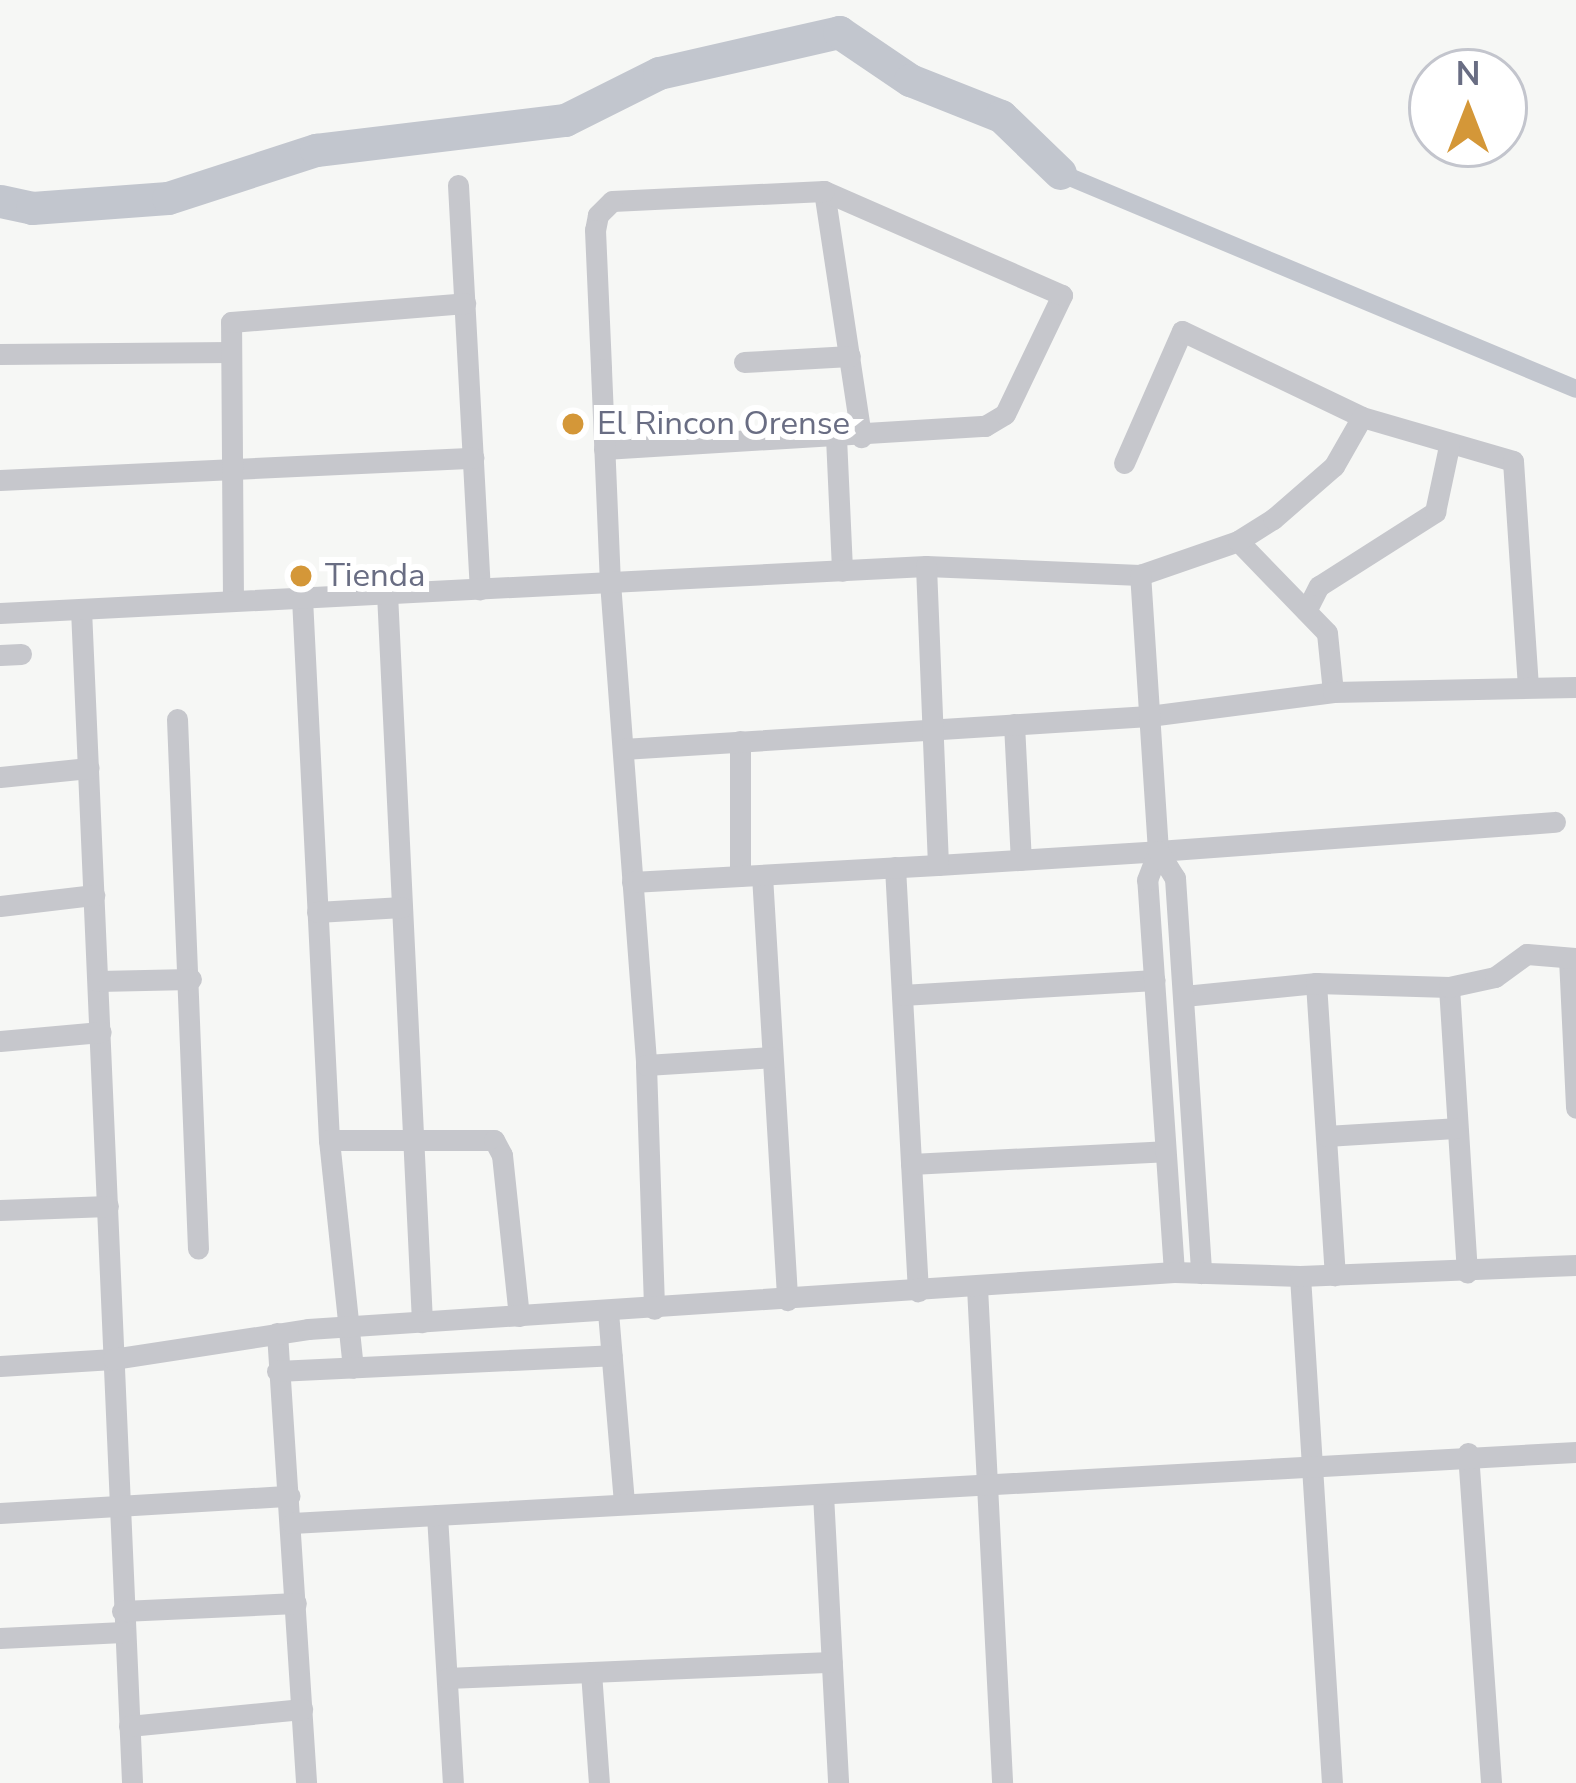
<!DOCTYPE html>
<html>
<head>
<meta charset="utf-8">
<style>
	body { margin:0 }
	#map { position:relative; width:1576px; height:1783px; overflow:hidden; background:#f6f7f5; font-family:"Nunito Sans",sans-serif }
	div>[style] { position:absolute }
	.canal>* { height:18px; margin:-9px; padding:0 9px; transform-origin:9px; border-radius:9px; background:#c2c6ce }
	.river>* { height:33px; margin:-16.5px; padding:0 16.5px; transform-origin:16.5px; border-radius:16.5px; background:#c2c6ce }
	.minor>* { height:21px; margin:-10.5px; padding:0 10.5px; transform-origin:10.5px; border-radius:10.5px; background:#c6c7cc }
	.dots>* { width:33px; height:33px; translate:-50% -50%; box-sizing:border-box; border:6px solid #fff; border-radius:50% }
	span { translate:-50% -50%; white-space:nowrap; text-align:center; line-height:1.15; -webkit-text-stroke:12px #fff; paint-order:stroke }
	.poi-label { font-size:33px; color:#696d83 }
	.left { translate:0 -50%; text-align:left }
	.north { position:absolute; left:1408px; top:48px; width:120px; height:120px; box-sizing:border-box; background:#fff; border:3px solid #c3c5cd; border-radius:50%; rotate:0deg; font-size:33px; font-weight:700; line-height:48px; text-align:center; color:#696d83 }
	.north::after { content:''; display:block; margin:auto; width:42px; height:54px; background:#d49738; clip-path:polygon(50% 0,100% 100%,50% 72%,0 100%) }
</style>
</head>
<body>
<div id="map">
	<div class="canal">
		<div style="left:1060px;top:173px;width:559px;rotate:22.71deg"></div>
	</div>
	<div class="river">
		<div style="left:0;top:201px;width:33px;rotate:12deg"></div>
		<div style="left:32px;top:208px;width:136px;rotate:-4.2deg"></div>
		<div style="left:168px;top:198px;width:156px;rotate:-18deg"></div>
		<div style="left:316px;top:150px;width:251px;rotate:-6.9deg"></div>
		<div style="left:565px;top:120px;width:105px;rotate:-26.6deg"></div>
		<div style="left:659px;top:73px;width:185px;rotate:-12.8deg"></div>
		<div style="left:839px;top:32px;width:86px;rotate:34.1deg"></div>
		<div style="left:910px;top:80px;width:98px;rotate:21.6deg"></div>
		<div style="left:1001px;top:116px;width:82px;rotate:44deg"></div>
	</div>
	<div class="minor">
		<div style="left:458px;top:185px;width:405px;rotate:86.9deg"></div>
		<div style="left:824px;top:191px;width:249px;rotate:81.4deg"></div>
		<div style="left:0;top:354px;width:231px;rotate:-0.5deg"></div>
		<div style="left:744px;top:362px;width:106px;rotate:-3.2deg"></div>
		<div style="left:836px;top:437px;width:134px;rotate:87.4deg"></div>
		<div style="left:604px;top:449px;width:382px;rotate:-3.5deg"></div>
		<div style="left:985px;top:426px;width:23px;rotate:-31deg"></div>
		<div style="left:1005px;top:414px;width:132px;rotate:-64.4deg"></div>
		<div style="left:1062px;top:295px;width:260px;rotate:-156.4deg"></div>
		<div style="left:824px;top:191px;width:212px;rotate:177.3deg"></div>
		<div style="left:612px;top:201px;width:20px;rotate:135deg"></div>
		<div style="left:598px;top:215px;width:15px;rotate:101deg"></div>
		<div style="left:595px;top:230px;width:139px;rotate:87.5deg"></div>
		<div style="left:601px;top:369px;width:213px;rotate:87.6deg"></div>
		<div style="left:610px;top:582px;width:484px;rotate:85.7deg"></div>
		<div style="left:646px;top:1065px;width:244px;rotate:88.1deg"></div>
		<div style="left:1124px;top:463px;width:144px;rotate:-66.3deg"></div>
		<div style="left:1182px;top:331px;width:199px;rotate:25.5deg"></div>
		<div style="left:1362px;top:417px;width:157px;rotate:16.2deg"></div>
		<div style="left:1513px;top:461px;width:224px;rotate:86.2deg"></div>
		<div style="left:0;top:480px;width:474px;rotate:-2.7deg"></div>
		<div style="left:1238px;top:541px;width:128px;rotate:45.9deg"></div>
		<div style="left:1327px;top:633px;width:59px;rotate:84.2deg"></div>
		<div style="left:387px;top:593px;width:730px;rotate:87.25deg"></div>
		<div style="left:302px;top:598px;width:543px;rotate:87.15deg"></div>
		<div style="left:329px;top:1140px;width:229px;rotate:84deg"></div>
		<div style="left:233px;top:601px;width:279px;rotate:-90.4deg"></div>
		<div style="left:231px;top:322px;width:235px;rotate:-4.6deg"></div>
		<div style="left:81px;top:609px;width:1175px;rotate:87.51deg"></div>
		<div style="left:1306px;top:611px;width:28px;rotate:-63deg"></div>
		<div style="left:1319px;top:586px;width:138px;rotate:-32.5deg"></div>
		<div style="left:1435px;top:512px;width:67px;rotate:-78deg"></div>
		<div style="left:0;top:613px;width:927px;rotate:-2.91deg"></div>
		<div style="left:926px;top:566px;width:214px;rotate:2.4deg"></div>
		<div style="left:1140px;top:575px;width:104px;rotate:-19.1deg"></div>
		<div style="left:1238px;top:541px;width:41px;rotate:-32.2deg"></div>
		<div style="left:1273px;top:519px;width:81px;rotate:-41deg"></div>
		<div style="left:1334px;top:466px;width:56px;rotate:-60.3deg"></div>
		<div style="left:0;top:655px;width:21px;rotate:-3deg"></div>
		<div style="left:177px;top:719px;width:530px;rotate:87.73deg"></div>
		<div style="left:1014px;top:724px;width:136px;rotate:87.1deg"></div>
		<div style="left:740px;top:741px;width:135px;rotate:90deg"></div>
		<div style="left:623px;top:749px;width:527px;rotate:-3.59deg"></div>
		<div style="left:1149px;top:716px;width:186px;rotate:-7.4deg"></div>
		<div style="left:1333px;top:692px;width:243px;rotate:-1.2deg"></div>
		<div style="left:0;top:777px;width:89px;rotate:-5.8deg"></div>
		<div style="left:1158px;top:851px;width:398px;rotate:-4.2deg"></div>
		<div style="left:938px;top:865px;width:220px;rotate:-3.6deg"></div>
		<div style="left:1158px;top:851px;width:277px;rotate:-93.7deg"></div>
		<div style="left:895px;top:867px;width:425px;rotate:86.9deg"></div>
		<div style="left:762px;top:875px;width:426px;rotate:86.6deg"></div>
		<div style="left:632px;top:882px;width:306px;rotate:-3.2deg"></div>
		<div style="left:938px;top:865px;width:299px;rotate:-92.3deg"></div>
		<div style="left:0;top:906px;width:95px;rotate:-6.7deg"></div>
		<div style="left:317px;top:912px;width:85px;rotate:-3.4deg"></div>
		<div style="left:1569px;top:958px;width:150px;rotate:87.3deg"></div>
		<div style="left:98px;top:981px;width:93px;rotate:-1.2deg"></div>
		<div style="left:1316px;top:983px;width:293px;rotate:86.3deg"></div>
		<div style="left:1449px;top:987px;width:286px;rotate:86.4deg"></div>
		<div style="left:902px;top:995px;width:253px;rotate:-3.4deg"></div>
		<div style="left:1184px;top:996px;width:133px;rotate:-5.6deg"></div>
		<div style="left:1316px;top:983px;width:133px;rotate:1.7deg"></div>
		<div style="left:1449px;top:987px;width:47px;rotate:-12.3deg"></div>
		<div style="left:1495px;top:977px;width:39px;rotate:-36deg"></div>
		<div style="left:1527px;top:954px;width:49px;rotate:4.7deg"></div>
		<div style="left:0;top:1041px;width:101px;rotate:-5.1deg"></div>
		<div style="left:646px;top:1065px;width:126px;rotate:-3.6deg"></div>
		<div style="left:1326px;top:1136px;width:129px;rotate:-3.5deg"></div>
		<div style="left:329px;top:1140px;width:165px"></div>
		<div style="left:494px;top:1140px;width:17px;rotate:62deg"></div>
		<div style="left:502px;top:1155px;width:162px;rotate:84deg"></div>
		<div style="left:911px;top:1164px;width:254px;rotate:-2.9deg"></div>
		<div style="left:0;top:1210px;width:108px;rotate:-2.1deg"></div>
		<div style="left:1174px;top:1272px;width:393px;rotate:-93.9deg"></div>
		<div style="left:1147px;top:880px;width:31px;rotate:-69deg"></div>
		<div style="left:1158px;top:851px;width:32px;rotate:58deg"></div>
		<div style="left:1175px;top:878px;width:396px;rotate:86.2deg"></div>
		<div style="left:1300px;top:1276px;width:508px;rotate:86.39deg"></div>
		<div style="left:977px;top:1287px;width:497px;rotate:87.1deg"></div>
		<div style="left:608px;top:1312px;width:191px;rotate:85.2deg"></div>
		<div style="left:277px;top:1333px;width:451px;rotate:86.3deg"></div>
		<div style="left:0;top:1366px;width:113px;rotate:-3.5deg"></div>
		<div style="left:113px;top:1359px;width:197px;rotate:-8.7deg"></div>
		<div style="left:308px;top:1329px;width:868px;rotate:-3.77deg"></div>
		<div style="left:1174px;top:1272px;width:126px;rotate:1.8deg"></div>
		<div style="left:1300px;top:1276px;width:276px;rotate:-2.3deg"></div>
		<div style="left:277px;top:1371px;width:335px;rotate:-2.7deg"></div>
		<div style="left:1468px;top:1453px;width:331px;rotate:86deg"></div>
		<div style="left:823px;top:1494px;width:289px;rotate:87deg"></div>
		<div style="left:0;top:1513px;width:290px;rotate:-3.4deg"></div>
		<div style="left:437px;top:1515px;width:268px;rotate:86.6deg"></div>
		<div style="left:292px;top:1523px;width:1286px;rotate:-3.17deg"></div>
		<div style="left:122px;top:1611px;width:174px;rotate:-2.6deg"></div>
		<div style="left:0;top:1638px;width:123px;rotate:-2.8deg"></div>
		<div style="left:591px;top:1672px;width:111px;rotate:85.9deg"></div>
		<div style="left:447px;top:1678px;width:385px;rotate:-2.4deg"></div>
		<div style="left:129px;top:1726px;width:174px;rotate:-5.6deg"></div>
	</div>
	<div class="dots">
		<div style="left:573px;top:424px;background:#d49738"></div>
		<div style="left:301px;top:576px;background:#d49738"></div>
	</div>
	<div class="poi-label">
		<span class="left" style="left:597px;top:424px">El Rincon Orense</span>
		<span class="left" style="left:325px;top:576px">Tienda</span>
	</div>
	<div class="north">N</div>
</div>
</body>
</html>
